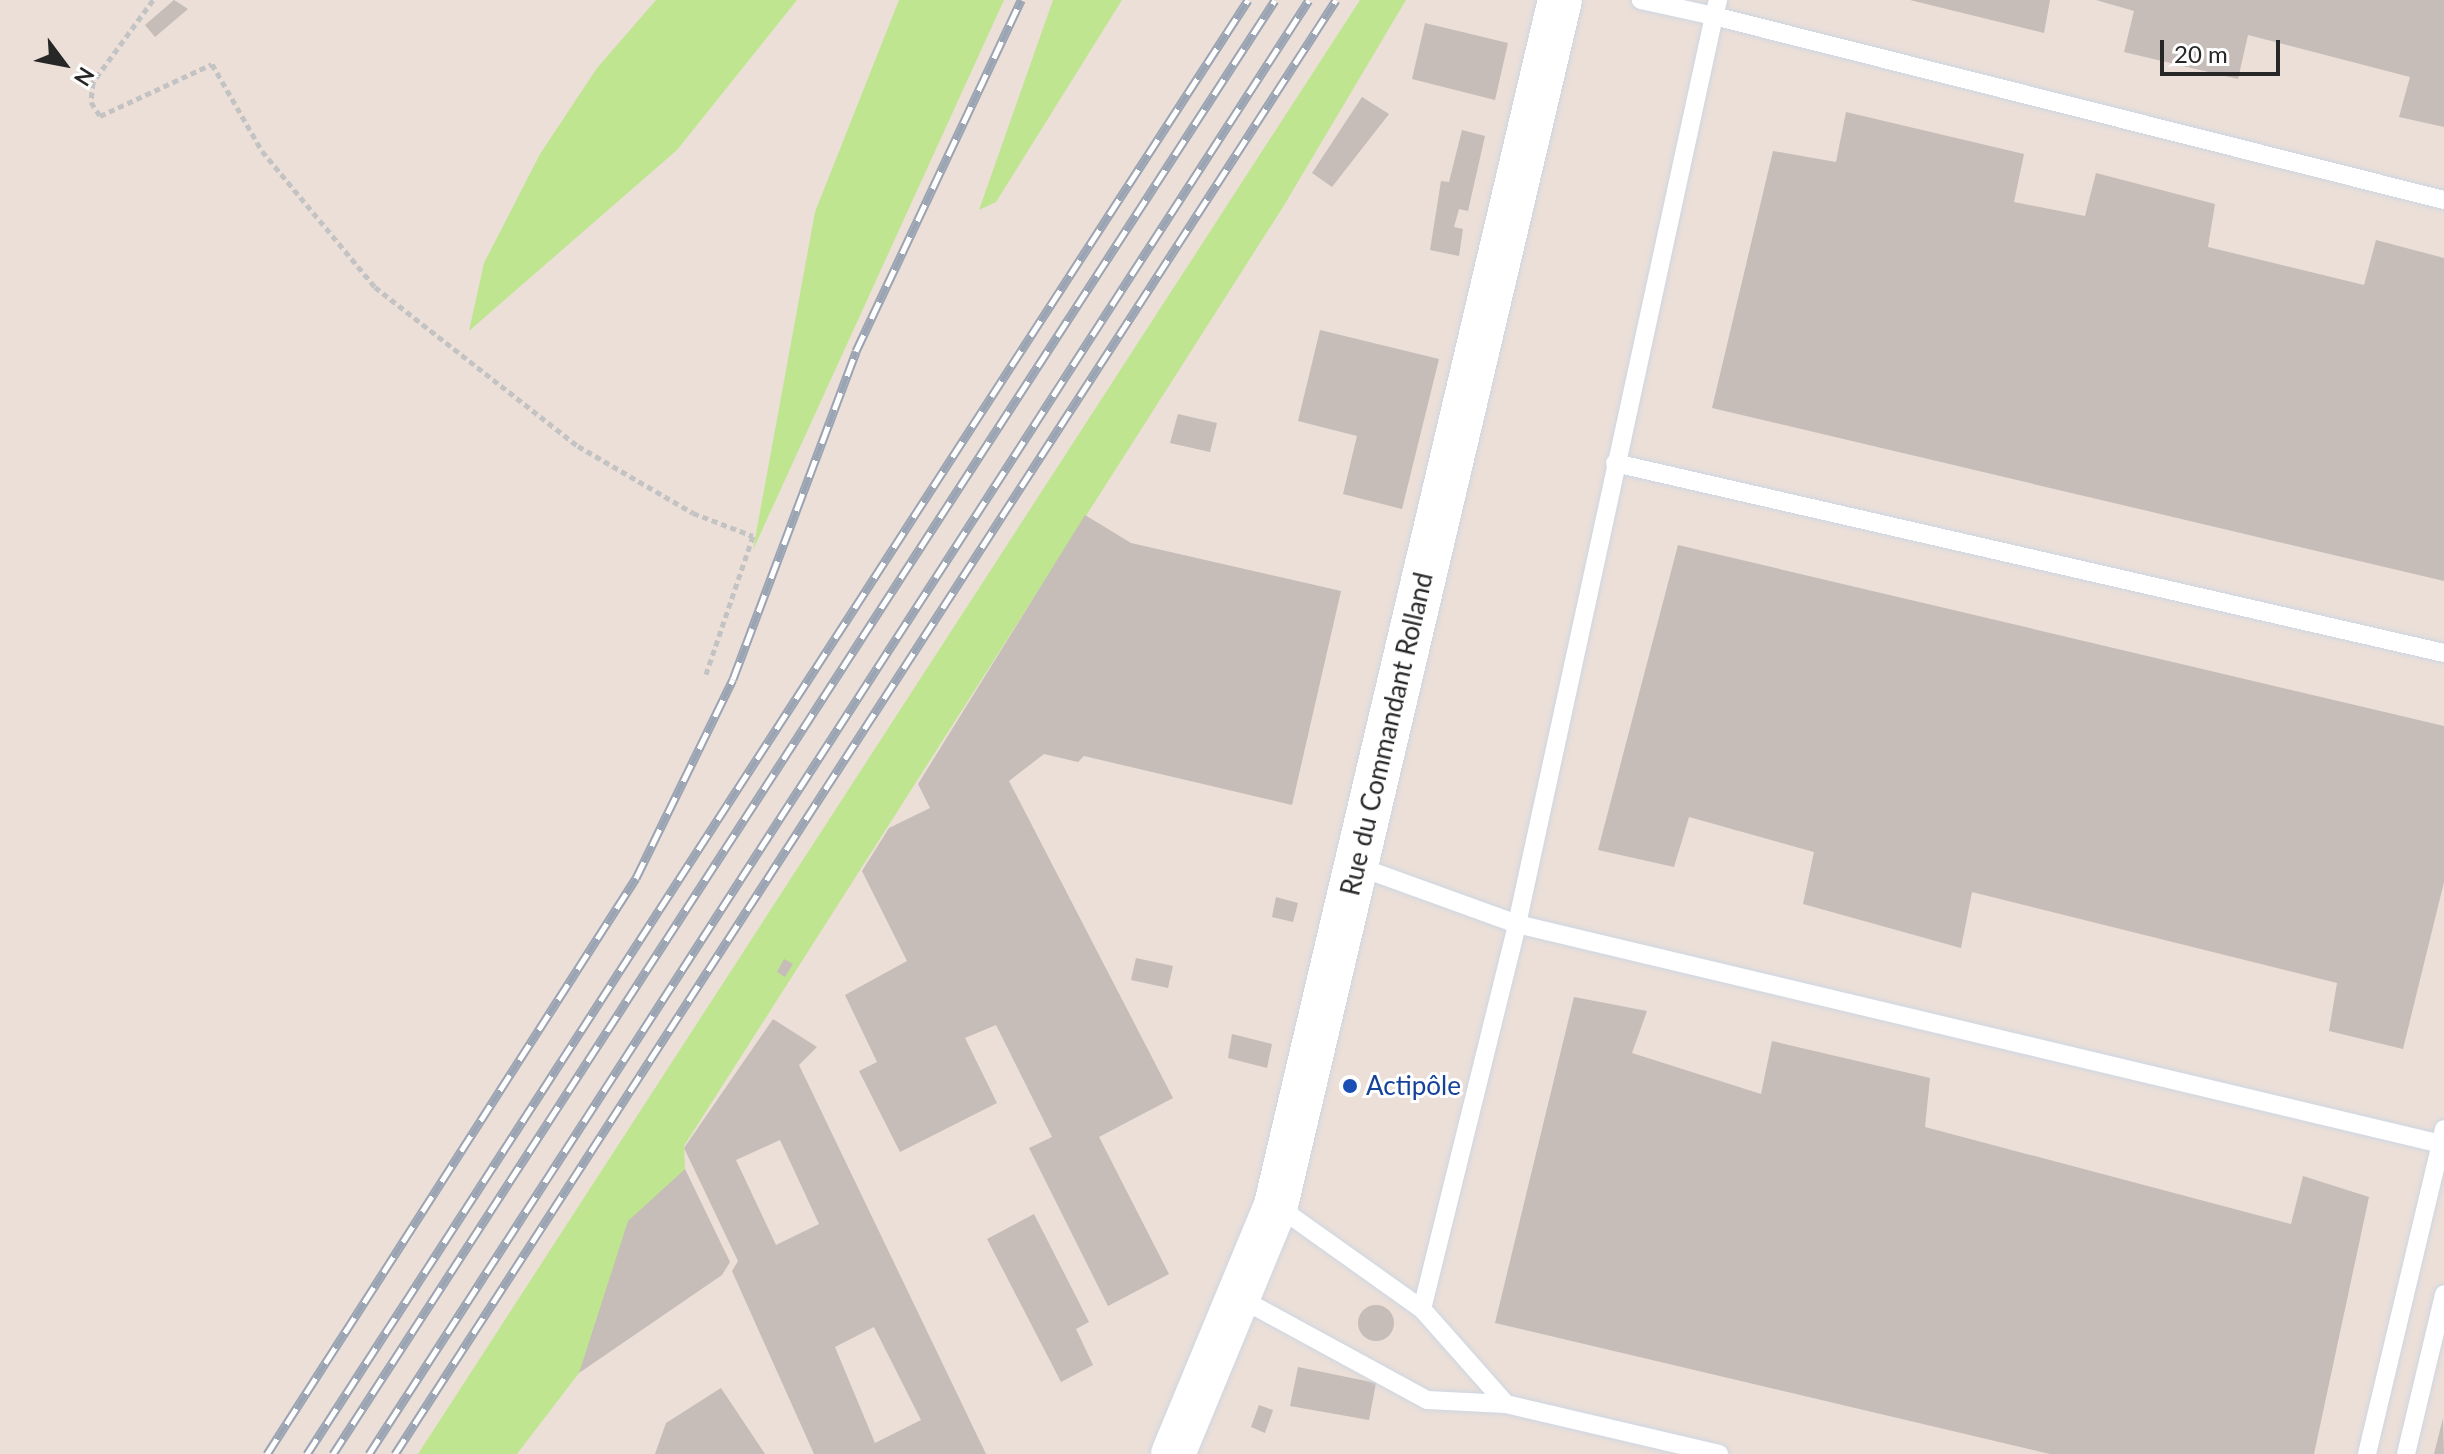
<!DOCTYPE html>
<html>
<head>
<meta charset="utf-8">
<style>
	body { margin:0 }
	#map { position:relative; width:2444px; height:1454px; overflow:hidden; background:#ebdfd8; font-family:Lato,sans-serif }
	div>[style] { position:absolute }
	.green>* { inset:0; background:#c0e591 }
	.building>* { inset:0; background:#c6bcb8 }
	.round { border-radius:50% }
	.path>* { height:5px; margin-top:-2.5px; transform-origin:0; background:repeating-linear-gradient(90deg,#c3c3c3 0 6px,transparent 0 10px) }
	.roads { filter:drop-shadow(0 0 2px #cdd6e2) drop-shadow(0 0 2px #cdd6e2) }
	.lane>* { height:18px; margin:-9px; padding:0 9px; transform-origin:9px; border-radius:9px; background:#fff }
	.secondary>* { height:44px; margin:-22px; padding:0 22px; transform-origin:22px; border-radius:22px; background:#fff }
	.rail>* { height:9px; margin-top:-4.5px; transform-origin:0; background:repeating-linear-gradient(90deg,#fff 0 18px,#9ba4b3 0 36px); box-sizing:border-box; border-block:2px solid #9ba4b3 }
	.dots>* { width:22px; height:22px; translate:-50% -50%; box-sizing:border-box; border:4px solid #fff; border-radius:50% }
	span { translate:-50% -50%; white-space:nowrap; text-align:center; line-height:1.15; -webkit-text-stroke:6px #fff; paint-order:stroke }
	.street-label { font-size:26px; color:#272727 }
	.transit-label { font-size:26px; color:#164399 }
	.left { translate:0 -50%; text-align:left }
	.north { position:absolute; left:24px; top:24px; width:80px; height:80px; -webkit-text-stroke:6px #fff; paint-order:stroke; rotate:122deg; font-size:22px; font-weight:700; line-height:32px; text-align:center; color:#272727 }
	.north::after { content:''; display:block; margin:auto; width:28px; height:36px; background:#272727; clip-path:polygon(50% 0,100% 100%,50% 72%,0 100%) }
	.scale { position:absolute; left:2160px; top:40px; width:120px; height:36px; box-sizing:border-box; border:4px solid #272727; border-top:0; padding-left:10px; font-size:24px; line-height:28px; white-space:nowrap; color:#272727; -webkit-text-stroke:6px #fff; paint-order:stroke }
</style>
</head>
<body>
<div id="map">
	<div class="green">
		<div style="clip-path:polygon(656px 0,797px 0,677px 150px,469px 331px,484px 263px,540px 154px,597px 68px)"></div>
		<div style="clip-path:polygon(899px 0,1004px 0,753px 550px,815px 212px)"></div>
		<div style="clip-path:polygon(1053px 0,1122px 0,996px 202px,979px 210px)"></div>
		<div style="clip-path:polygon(1360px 0,1406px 0,1283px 207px,684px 1146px,685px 1169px,579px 1373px,517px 1454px,418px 1454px)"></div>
	</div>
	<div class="building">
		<div style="clip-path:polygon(174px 0,188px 9px,155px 37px,145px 25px)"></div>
		<div style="clip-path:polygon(1910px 0,2050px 0,2044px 33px)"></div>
		<div style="clip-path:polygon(2096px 0,2444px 0,2444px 127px,2399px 117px,2410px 77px,2248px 35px,2238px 79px,2124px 52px,2134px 11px)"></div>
		<div style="clip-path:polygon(1425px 23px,1508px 43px,1495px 100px,1412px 79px)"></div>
		<div style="clip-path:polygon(1362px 97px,1389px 114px,1332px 187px,1312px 173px)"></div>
		<div style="clip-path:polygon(1846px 112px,2024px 154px,2014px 202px,2085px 216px,2096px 173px,2215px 204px,2208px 247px,2364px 285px,2376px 240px,2444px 258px,2444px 581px,1712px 408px,1773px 151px,1836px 162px)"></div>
		<div style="clip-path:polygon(1462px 130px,1485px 136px,1468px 211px,1459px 209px,1454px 227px,1463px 229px,1459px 256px,1430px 250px,1441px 181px,1449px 182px)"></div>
		<div style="clip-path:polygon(1320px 330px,1439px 359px,1402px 509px,1343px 494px,1357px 436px,1298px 421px)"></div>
		<div style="clip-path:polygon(1178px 414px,1217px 423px,1210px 452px,1170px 443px)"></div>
		<div style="clip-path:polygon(1085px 515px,1131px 543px,1341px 591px,1292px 805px,1084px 756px,1078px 762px,1044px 754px,1009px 781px,1173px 1098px,1099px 1137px,1169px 1274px,1108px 1306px,1029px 1148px,1052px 1137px,996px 1025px,965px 1038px,997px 1103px,900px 1152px,859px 1071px,877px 1062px,845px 995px,907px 961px,862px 871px,889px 828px,930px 808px,918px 784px)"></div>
		<div style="clip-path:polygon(1678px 545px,2444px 726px,2444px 882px,2403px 1049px,2329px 1031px,2337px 983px,1972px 892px,1961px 948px,1803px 904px,1814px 852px,1689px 817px,1674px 867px,1598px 850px)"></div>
		<div style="clip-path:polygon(1276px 897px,1298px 903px,1293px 922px,1272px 917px)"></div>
		<div style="clip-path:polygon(1136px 958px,1173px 966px,1168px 988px,1131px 980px)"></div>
		<div style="clip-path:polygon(784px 959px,793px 964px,785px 977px,777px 972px)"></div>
		<div style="clip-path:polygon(1574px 997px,1647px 1011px,1632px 1053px,1761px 1094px,1772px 1041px,1930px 1078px,1925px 1127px,2291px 1224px,2303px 1176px,2369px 1197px,2314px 1454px,2050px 1454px,1495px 1323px)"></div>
		<div style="clip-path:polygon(evenodd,773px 1019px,817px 1047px,799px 1065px,986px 1454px,814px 1454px,732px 1271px,738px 1261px,684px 1148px,773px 1019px,780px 1140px,819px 1224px,776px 1245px,736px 1160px,780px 1140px,773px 1019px,874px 1327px,921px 1420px,875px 1443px,835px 1347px,874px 1327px)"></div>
		<div style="clip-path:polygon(1232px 1034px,1272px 1044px,1267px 1068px,1228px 1058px)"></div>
		<div style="clip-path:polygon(685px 1169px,730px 1262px,722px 1275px,579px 1373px,628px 1221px)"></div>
		<div style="clip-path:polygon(1034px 1214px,1089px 1322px,1076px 1329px,1093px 1365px,1061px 1382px,987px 1239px)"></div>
		<div class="round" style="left:1358px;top:1305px;width:36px;height:36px"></div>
		<div style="clip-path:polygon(1298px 1367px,1376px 1383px,1369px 1420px,1290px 1406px)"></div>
		<div style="clip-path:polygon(721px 1388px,765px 1454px,655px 1454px,666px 1423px)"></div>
		<div style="clip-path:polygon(1259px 1405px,1273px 1410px,1265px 1433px,1251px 1427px)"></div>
		<div style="clip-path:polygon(2443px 1418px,2444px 1454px,2434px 1454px)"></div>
	</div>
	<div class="path">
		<div style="left:153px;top:0;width:102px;rotate:126.2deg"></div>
		<div style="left:93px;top:82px;width:20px;rotate:96deg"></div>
		<div style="left:91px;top:102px;width:17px;rotate:57deg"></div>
		<div style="left:100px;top:116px;width:123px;rotate:-24.9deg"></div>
		<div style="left:212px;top:64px;width:100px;rotate:60.1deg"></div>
		<div style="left:262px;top:151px;width:177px;rotate:50.3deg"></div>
		<div style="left:375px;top:287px;width:258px;rotate:38.1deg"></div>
		<div style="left:578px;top:446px;width:133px;rotate:30.2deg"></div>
		<div style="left:693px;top:513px;width:64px;rotate:21deg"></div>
		<div style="left:753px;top:536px;width:146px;rotate:108.8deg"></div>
	</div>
	<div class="roads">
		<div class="lane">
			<div style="left:1718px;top:0;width:16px;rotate:104deg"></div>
			<div style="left:1714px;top:16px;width:753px;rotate:14.15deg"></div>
			<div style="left:1615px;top:463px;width:850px;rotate:12.91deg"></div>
			<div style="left:1357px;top:866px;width:170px;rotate:19.9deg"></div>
			<div style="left:1517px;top:924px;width:950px;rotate:13.39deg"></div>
			<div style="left:2441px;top:1144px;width:15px;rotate:-79deg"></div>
			<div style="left:1277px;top:1206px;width:178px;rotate:35.4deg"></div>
			<div style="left:1422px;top:1309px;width:127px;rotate:48.5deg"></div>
			<div style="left:1238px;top:1297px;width:215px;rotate:28.6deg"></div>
			<div style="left:1427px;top:1400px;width:79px;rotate:2.9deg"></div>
			<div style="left:1506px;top:1404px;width:219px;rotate:13.2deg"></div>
			<div style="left:1422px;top:1309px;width:397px;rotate:-76.1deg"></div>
			<div style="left:1517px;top:924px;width:929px;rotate:-77.76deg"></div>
			<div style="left:1714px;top:16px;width:75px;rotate:-167.6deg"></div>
			<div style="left:2367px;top:1454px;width:319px;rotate:-76.6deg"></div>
			<div style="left:2406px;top:1454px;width:164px;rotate:-76.6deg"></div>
		</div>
		<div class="secondary">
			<div style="left:1173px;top:1454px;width:269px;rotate:-67.5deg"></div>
			<div style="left:1276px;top:1205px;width:1238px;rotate:-76.74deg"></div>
		</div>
	</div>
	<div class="rail">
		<div style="left:267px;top:1454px;width:684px;rotate:-57.36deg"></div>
		<div style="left:636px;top:878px;width:221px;rotate:-64deg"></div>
		<div style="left:733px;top:679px;width:350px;rotate:-69.4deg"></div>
		<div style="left:856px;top:351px;width:388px;rotate:-64.8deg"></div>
		<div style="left:307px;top:1454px;width:1732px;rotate:-57.09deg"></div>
		<div style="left:333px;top:1454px;width:1732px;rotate:-57.06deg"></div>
		<div style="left:369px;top:1454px;width:1731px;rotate:-57.12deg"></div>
		<div style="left:395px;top:1454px;width:1732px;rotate:-57.09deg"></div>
	</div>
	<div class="dots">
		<div style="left:1350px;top:1086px;background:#1a4fb4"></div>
	</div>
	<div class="street-label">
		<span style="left:1387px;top:734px;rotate:-77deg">Rue du Commandant Rolland</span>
	</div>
	<div class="transit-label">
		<span class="left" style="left:1366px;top:1086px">Actipôle</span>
	</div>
	<div class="north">N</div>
	<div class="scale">20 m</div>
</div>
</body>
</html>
